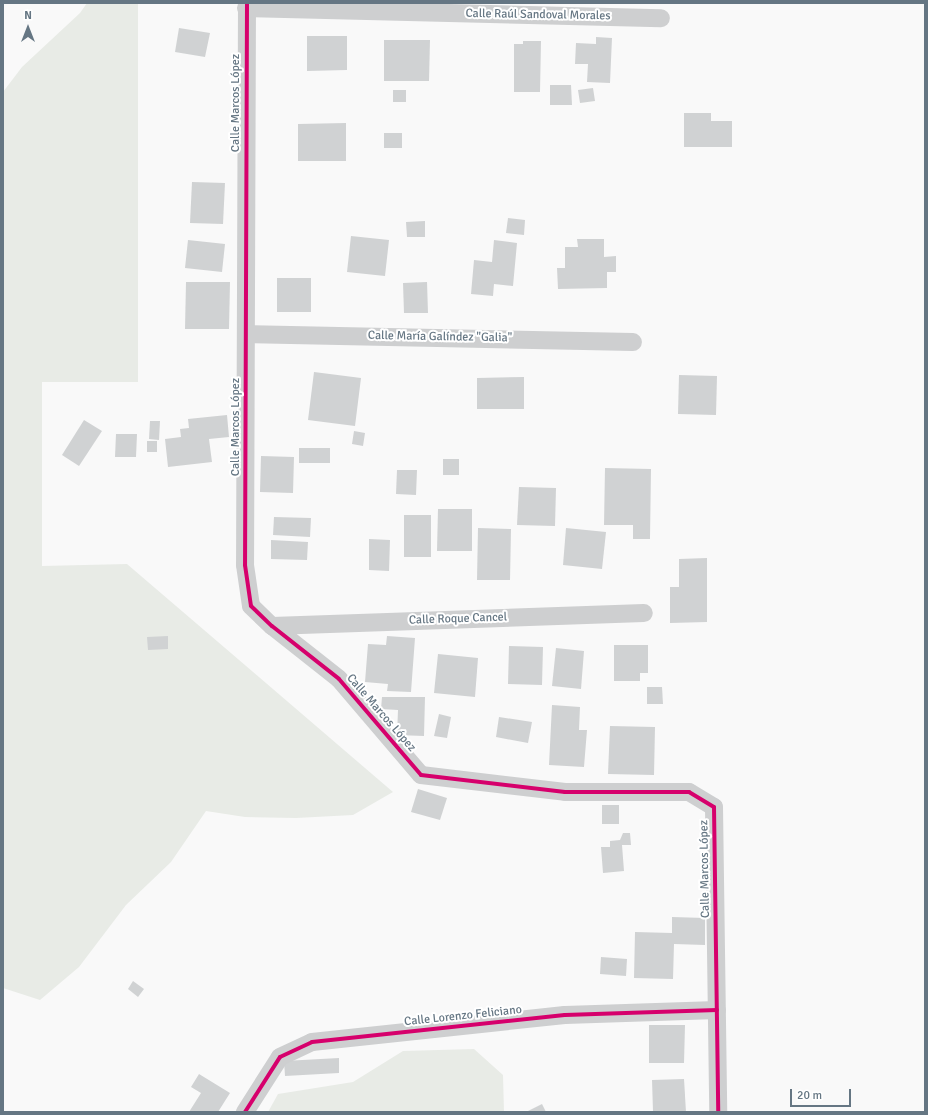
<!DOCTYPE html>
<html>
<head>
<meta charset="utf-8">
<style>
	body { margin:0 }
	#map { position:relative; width:928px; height:1115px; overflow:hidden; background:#f9f9f9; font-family:Signika,sans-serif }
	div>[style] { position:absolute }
	.green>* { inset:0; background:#e8ebe6 }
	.building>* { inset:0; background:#d0d2d3 }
	.street>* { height:18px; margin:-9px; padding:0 9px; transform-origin:9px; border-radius:9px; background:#cecfd0 }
	.cycleway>* { height:4px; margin:-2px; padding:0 2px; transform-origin:2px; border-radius:2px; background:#d6006c }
	span { translate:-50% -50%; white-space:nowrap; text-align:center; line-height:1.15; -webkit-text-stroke:4px #fff; paint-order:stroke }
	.street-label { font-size:12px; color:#657683 }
	.frame { position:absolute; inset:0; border:4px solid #657683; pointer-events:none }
	.north { position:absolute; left:8px; top:8px; width:40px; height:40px; -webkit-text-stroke:3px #fff; paint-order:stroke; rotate:0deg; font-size:11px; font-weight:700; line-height:16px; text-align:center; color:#657683 }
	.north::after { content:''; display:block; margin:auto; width:14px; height:18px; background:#657683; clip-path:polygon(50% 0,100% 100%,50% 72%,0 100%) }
	.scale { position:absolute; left:790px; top:1089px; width:61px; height:18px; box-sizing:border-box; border:2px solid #657683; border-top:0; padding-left:5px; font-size:12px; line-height:14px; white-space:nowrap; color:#657683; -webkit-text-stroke:3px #fff; paint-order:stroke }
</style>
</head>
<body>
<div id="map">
	<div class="green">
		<div style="clip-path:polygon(87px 3px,138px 3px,138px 382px,42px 382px,42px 566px,127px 564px,393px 792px,353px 815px,296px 818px,245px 817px,206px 811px,171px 862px,126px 905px,79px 967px,40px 1000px,3px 988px,3px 92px,22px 67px,80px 13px)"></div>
		<div style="clip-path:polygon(474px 1049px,503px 1075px,504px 1112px,268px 1112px,278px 1094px,353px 1082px,403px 1051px)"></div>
	</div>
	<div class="building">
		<div style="clip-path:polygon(179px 28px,210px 33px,205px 57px,175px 52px)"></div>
		<div style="clip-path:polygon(307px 36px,347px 36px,347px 70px,307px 71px)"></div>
		<div style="clip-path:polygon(596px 37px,612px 38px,610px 83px,587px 82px,588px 64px,575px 64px,576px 43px,596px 44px)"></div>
		<div style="clip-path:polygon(384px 40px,430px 40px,429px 81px,384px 81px)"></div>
		<div style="clip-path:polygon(523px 41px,541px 41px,540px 92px,514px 92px,514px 44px,523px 44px)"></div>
		<div style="clip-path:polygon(550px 85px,571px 85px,572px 105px,550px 105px)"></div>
		<div style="clip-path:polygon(593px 88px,595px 101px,580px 103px,578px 90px)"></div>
		<div style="clip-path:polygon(393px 90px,406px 90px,406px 102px,393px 102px)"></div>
		<div style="clip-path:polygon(684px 113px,711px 113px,711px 121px,732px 121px,732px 147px,684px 147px)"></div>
		<div style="clip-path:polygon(346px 123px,346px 161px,298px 161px,298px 124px)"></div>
		<div style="clip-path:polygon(384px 133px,402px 133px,402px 148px,384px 148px)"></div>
		<div style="clip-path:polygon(192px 182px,225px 183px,223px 224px,190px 223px)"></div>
		<div style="clip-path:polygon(508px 218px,525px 220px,524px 235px,506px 233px)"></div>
		<div style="clip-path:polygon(425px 221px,425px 237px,407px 237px,406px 222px)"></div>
		<div style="clip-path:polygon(351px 236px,389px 240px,385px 276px,347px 272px)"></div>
		<div style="clip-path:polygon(577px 239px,604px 239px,604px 257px,616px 256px,616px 272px,607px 272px,607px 288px,558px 289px,557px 268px,565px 268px,565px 247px,578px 247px)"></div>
		<div style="clip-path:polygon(188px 240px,225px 244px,222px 272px,185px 268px)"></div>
		<div style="clip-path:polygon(494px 240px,517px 243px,513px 286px,494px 284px,493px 296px,471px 294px,474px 260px,492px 262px)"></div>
		<div style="clip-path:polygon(277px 278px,311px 278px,311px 312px,277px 312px)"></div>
		<div style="clip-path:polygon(186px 282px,230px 282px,229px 329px,185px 329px)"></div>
		<div style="clip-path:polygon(427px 282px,428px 313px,404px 313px,403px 283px)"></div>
		<div style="clip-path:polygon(314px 372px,361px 378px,355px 426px,308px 420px)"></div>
		<div style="clip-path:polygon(679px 375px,717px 376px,716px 415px,678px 414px)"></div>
		<div style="clip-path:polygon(524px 377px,524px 409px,477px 409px,477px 378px)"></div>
		<div style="clip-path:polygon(227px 415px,229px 437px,209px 439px,212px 462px,168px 467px,165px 439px,181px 437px,180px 429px,189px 428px,188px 419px)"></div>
		<div style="clip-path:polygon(84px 420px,102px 431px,79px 466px,62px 455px)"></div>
		<div style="clip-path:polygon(150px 421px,160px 421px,159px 440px,149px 439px)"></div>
		<div style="clip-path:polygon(354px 431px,365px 433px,363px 446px,352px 444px)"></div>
		<div style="clip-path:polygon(116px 434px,137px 434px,136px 457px,115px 457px)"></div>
		<div style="clip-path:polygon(147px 441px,157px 441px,157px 452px,147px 452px)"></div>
		<div style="clip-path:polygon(299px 448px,330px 448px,330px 463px,299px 463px)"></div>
		<div style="clip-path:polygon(261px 456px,294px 457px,293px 493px,260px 492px)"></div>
		<div style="clip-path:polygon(443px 459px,459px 459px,459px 475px,443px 475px)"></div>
		<div style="clip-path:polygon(605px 468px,651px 469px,650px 539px,633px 539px,633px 525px,604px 525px)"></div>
		<div style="clip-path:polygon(397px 470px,417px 470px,416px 495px,396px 494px)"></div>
		<div style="clip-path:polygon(519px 487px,556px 488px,555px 526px,517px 525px)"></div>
		<div style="clip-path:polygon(438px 509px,472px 509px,472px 551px,437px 551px)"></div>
		<div style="clip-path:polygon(404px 515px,431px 515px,431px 557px,404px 557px)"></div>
		<div style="clip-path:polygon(274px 517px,311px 518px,310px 537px,273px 535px)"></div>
		<div style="clip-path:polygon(478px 528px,511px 529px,510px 580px,477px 580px)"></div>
		<div style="clip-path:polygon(566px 528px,606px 532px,602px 569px,563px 565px)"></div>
		<div style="clip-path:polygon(369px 539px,390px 540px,389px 571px,369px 570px)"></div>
		<div style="clip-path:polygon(271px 540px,308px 542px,307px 560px,271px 559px)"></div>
		<div style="clip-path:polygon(707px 558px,707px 622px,670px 623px,670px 587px,679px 587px,679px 559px)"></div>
		<div style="clip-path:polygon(168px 636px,168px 649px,148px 650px,147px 637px)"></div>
		<div style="clip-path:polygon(387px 636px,415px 638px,411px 692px,387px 691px,388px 684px,365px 682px,368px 644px,386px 645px)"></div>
		<div style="clip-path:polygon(614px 645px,648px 645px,648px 673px,640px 673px,640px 681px,614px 681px)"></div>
		<div style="clip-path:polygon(509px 646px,543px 647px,542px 685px,508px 684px)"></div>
		<div style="clip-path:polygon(556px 648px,584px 651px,581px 689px,552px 686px)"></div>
		<div style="clip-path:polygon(438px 654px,478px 658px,475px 697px,434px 693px)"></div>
		<div style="clip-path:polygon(647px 687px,662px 687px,663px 704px,647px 704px)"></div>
		<div style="clip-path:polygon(382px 697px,425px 697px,424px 736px,397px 735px,398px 710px,381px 709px)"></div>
		<div style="clip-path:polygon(552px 705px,580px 707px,579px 730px,587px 730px,584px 767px,549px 765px)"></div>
		<div style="clip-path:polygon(439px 714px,451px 717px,447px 738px,434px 736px)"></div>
		<div style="clip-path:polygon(499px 717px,532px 722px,528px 743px,496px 737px)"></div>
		<div style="clip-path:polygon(610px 726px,655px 727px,654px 775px,608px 774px)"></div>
		<div style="clip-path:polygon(418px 789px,447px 798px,440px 820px,411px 812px)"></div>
		<div style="clip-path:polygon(602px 805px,619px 805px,619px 824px,602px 824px)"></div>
		<div style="clip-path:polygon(623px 833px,630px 833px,631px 845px,622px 845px,624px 871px,603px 873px,601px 847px,610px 847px,610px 841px,620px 840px)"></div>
		<div style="clip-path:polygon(672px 917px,705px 918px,705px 945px,674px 944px,673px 979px,634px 978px,635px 932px,672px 933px)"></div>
		<div style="clip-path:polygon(601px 957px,627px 959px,626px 976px,600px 974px)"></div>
		<div style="clip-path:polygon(133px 981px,144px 989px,138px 997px,128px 989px)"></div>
		<div style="clip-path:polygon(649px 1025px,685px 1025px,684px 1063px,649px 1063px)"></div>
		<div style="clip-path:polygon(339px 1058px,339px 1073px,285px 1076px,284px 1061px)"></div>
		<div style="clip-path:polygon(199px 1074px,230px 1093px,218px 1112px,189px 1112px,201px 1093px,191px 1087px)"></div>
		<div style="clip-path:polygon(684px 1079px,686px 1112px,653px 1112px,652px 1080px)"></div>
		<div style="clip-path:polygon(542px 1104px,546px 1112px,526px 1112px)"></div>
	</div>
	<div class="street">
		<div style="left:247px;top:3px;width:562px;rotate:90.2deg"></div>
		<div style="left:245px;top:565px;width:41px;rotate:81.7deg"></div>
		<div style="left:251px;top:606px;width:29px;rotate:44deg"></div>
		<div style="left:272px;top:626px;width:85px;rotate:38.3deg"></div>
		<div style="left:339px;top:679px;width:126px;rotate:49.5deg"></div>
		<div style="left:421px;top:775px;width:145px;rotate:6.7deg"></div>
		<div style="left:565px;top:792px;width:124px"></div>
		<div style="left:689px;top:792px;width:29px;rotate:31deg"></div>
		<div style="left:714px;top:807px;width:305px;rotate:89.2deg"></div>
		<div style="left:246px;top:8px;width:415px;rotate:1.4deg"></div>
		<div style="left:246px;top:334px;width:387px;rotate:1.2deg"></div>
		<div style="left:272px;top:626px;width:372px;rotate:-2deg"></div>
		<div style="left:245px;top:1112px;width:65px;rotate:-57.5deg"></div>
		<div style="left:280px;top:1057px;width:35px;rotate:-25deg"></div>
		<div style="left:312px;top:1042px;width:254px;rotate:-6.1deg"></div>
		<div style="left:565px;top:1015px;width:152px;rotate:-1.9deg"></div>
	</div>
	<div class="cycleway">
		<div style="left:247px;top:3px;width:562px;rotate:90.2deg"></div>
		<div style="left:245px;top:565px;width:41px;rotate:81.7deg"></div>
		<div style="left:251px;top:606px;width:29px;rotate:44deg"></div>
		<div style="left:272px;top:626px;width:85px;rotate:38.3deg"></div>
		<div style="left:339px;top:679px;width:126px;rotate:49.5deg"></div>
		<div style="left:421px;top:775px;width:145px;rotate:6.7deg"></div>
		<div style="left:565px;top:792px;width:124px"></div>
		<div style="left:689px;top:792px;width:29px;rotate:31deg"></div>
		<div style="left:714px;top:807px;width:305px;rotate:89.2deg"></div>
		<div style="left:245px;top:1112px;width:65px;rotate:-57.5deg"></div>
		<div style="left:280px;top:1057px;width:35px;rotate:-25deg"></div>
		<div style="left:312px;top:1042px;width:254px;rotate:-6.1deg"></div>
		<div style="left:565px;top:1015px;width:152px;rotate:-1.9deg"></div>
	</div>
	<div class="street-label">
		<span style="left:538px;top:15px;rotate:1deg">Calle Raúl Sandoval Morales</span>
		<span style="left:236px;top:103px;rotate:-90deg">Calle Marcos López</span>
		<span style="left:440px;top:337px;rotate:1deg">Calle María Galíndez "Galia"</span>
		<span style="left:236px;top:427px;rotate:-90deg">Calle Marcos López</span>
		<span style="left:458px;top:619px;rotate:-2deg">Calle Roque Cancel</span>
		<span style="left:381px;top:713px;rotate:49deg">Calle Marcos López</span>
		<span style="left:705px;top:869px;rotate:-91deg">Calle Marcos López</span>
		<span style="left:463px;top:1016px;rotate:-6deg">Calle Lorenzo Feliciano</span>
	</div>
	<div class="frame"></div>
	<div class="north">N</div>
	<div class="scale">20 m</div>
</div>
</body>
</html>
